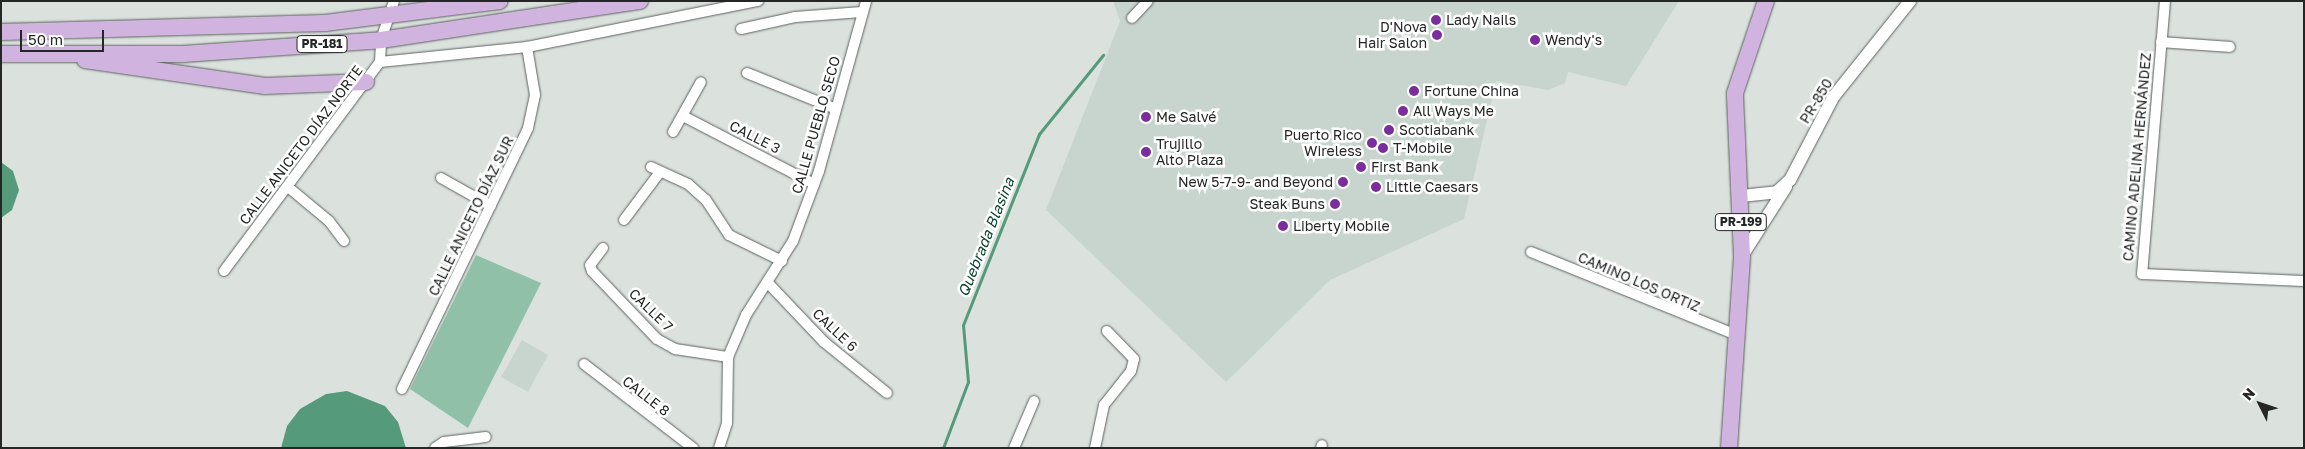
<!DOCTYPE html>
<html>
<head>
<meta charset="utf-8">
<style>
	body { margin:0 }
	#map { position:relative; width:2305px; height:449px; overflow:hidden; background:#dbe2de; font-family:"Golos Text",sans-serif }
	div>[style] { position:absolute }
	.built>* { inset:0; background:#c7d5ce }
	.green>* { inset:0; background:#90c0a8 }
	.water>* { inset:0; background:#569a7c }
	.stream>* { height:3px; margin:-1.5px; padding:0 1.5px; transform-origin:1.5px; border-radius:1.5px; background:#569a7c }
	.roads { filter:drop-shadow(0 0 1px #5d625f) drop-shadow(0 0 1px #5d625f) }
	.minor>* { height:10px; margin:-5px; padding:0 5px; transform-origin:5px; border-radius:5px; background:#fff }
	.tertiary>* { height:12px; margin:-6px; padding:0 6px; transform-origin:6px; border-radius:6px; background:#fff }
	.primary>* { height:16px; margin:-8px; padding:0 8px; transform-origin:8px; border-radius:8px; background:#d0b3df }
	.dots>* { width:14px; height:14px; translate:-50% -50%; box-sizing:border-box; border:2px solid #fff; border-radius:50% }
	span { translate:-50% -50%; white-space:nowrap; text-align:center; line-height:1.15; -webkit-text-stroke:5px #fff; paint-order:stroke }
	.shield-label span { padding:1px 4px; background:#fff; border:1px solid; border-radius:4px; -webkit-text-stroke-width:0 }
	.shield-label { font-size:12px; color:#252726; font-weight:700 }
	.poi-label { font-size:14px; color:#252726 }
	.left { translate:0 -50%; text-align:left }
	.right { translate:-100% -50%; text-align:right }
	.street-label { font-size:14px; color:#252726 }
	.water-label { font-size:15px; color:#0e4732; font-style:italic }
	.frame { position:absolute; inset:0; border:2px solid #252726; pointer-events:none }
	.north { position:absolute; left:2235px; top:379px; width:50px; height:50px; -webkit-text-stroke:4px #fff; paint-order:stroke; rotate:311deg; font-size:14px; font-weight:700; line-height:20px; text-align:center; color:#252726 }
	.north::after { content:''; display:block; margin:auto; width:18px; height:22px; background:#252726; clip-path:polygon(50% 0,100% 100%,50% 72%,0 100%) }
	.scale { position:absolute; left:20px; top:30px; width:84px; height:22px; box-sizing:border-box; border:2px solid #252726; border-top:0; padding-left:6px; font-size:15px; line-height:18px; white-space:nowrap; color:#252726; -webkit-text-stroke:4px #fff; paint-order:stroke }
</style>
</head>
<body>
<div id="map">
	<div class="built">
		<div style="clip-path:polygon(1113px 1px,1679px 1px,1626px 86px,1568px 72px,1565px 83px,1548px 90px,1496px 81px,1464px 219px,1330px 280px,1226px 382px,1046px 210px,1120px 21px)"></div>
		<div style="clip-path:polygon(522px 340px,548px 355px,528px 392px,501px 377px)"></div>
	</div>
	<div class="green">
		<div style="clip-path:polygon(476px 255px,541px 283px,468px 428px,410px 389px)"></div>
	</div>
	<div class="water">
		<div style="clip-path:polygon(1px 162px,13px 171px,19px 190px,12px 210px,1px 218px)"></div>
		<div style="clip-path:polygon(347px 391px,385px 406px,398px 422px,406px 448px,281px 448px,287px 426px,300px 409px,326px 394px)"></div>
	</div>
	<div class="stream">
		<div style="left:943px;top:448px;width:71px;rotate:-69.3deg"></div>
		<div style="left:968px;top:382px;width:57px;rotate:-95deg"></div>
		<div style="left:963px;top:325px;width:206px;rotate:-68.3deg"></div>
		<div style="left:1039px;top:134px;width:102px;rotate:-51deg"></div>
	</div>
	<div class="roads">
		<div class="minor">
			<div style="left:2165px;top:1px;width:274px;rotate:94.8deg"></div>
			<div style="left:2142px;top:274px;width:162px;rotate:2.5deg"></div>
			<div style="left:1132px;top:18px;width:23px;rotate:-47deg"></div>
			<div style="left:741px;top:29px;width:55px;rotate:-12.5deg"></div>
			<div style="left:795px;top:17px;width:67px;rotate:-4.3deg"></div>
			<div style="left:2161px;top:42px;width:69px;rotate:4.1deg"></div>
			<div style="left:380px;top:62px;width:148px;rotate:-5.8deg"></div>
			<div style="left:527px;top:47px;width:236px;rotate:-11.3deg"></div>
			<div style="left:747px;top:73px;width:96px;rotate:22deg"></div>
			<div style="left:683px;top:116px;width:148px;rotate:27.4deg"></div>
			<div style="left:673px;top:132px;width:57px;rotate:-60.8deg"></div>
			<div style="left:651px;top:167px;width:41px;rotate:24.7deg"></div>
			<div style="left:688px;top:184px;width:24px;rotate:42deg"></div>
			<div style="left:706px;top:200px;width:42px;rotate:56.7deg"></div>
			<div style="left:729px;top:235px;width:59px;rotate:26.1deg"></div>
			<div style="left:441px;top:178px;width:57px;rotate:29.2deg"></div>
			<div style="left:288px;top:187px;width:53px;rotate:39.7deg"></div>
			<div style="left:329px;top:221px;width:25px;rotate:53deg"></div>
			<div style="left:624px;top:220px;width:60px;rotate:-53.1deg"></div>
			<div style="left:603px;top:248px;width:21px;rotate:127deg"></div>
			<div style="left:590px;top:265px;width:6px;rotate:72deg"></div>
			<div style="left:592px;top:271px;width:94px;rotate:46.3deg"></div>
			<div style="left:657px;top:339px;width:21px;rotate:29deg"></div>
			<div style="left:675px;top:349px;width:54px;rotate:8.6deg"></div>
			<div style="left:1531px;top:252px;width:221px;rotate:22deg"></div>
			<div style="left:224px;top:271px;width:261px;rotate:-53.3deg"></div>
			<div style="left:380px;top:62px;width:22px;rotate:-87deg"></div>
			<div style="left:381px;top:40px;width:41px;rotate:-71.6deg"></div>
			<div style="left:768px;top:283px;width:81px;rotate:46.5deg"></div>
			<div style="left:824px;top:342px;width:81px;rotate:39deg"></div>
			<div style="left:584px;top:364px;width:138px;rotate:37.6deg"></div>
			<div style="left:402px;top:389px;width:290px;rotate:-64.2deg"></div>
			<div style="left:528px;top:128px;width:34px;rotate:-78deg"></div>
			<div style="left:535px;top:95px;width:49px;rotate:-99.5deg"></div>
			<div style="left:435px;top:448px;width:11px;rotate:-34deg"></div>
			<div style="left:444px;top:442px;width:42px;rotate:-6.8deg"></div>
			<div style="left:719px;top:448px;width:26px;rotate:-72deg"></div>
			<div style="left:727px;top:423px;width:66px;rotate:-89.1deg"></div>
			<div style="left:728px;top:357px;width:46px;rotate:-66.8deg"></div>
			<div style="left:746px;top:315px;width:88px;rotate:-57.6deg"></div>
			<div style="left:793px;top:241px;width:75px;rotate:-69.6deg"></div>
			<div style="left:819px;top:171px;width:176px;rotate:-74.5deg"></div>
			<div style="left:1014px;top:448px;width:51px;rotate:-66.9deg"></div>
			<div style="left:1095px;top:448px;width:44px;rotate:-78.2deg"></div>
			<div style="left:1104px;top:405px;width:43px;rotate:-51.5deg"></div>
			<div style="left:1131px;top:371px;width:12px;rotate:-76deg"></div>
			<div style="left:1134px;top:359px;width:39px;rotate:-134deg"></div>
			<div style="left:1321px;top:448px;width:3px;rotate:-72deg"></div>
		</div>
		<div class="tertiary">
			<div style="left:1741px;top:196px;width:36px;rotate:-6deg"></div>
			<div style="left:1777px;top:192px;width:18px;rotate:-43deg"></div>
			<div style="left:1790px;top:180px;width:95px;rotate:-62.4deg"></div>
			<div style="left:1834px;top:96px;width:122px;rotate:-51.3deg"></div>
			<div style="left:1742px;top:256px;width:82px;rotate:-57.5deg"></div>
		</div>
		<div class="primary">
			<div style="left:1px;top:32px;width:324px;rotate:-1.6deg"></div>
			<div style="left:325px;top:23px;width:176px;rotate:-7.2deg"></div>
			<div style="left:1px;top:54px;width:182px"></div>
			<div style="left:183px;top:54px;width:198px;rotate:-4deg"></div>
			<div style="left:381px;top:40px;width:262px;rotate:-8.6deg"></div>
			<div style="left:85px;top:60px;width:182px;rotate:8.2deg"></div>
			<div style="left:265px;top:86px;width:101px;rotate:-2.3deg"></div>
			<div style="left:1729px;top:448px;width:192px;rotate:-86.1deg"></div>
			<div style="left:1742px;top:256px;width:163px;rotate:-92.5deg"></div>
			<div style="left:1735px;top:93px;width:97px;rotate:-71.4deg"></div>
		</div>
	</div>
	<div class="dots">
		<div style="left:1436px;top:20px;background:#7b2d9e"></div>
		<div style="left:1437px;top:35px;background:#7b2d9e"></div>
		<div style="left:1535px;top:40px;background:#7b2d9e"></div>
		<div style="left:1414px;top:91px;background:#7b2d9e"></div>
		<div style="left:1403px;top:111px;background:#7b2d9e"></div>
		<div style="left:1146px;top:117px;background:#7b2d9e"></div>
		<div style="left:1389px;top:130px;background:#7b2d9e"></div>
		<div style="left:1372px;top:143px;background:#7b2d9e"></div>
		<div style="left:1383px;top:148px;background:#7b2d9e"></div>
		<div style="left:1146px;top:152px;background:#7b2d9e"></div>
		<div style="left:1361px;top:167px;background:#7b2d9e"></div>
		<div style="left:1343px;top:182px;background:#7b2d9e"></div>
		<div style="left:1376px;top:187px;background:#7b2d9e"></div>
		<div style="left:1335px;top:204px;background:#7b2d9e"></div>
		<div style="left:1283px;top:226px;background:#7b2d9e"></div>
	</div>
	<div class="shield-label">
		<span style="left:322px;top:44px">PR-181</span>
		<span style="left:1741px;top:222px">PR-199</span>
	</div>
	<div class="poi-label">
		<span class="left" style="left:1446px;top:20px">Lady Nails</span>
		<span class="right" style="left:1427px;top:35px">D'Nova<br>Hair Salon</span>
		<span class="left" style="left:1545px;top:40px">Wendy's</span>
		<span class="left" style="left:1424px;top:91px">Fortune China</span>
		<span class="left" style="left:1413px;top:111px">All Ways Me</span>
		<span class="left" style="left:1156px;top:117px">Me Salvé</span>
		<span class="left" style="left:1399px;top:130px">Scotiabank</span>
		<span class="right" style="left:1362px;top:143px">Puerto Rico<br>Wireless</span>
		<span class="left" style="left:1156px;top:152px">Trujillo<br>Alto Plaza</span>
		<span class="left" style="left:1393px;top:148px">T-Mobile</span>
		<span class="left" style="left:1371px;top:167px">First Bank</span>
		<span class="right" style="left:1333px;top:182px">New 5-7-9- and Beyond</span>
		<span class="left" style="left:1386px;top:187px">Little Caesars</span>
		<span class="right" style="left:1325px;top:204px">Steak Buns</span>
		<span class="left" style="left:1293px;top:226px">Liberty Mobile</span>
	</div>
	<div class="street-label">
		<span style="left:1816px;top:101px;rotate:-59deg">PR-850</span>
		<span style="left:816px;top:125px;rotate:-74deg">CALLE PUEBLO SECO</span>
		<span style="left:755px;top:137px;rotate:27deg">CALLE 3</span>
		<span style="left:301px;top:145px;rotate:-53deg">CALLE ANICETO DÍAZ NORTE</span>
		<span style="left:2137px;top:157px;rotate:-85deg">CAMINO ADELINA HERNÁNDEZ</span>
		<span style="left:471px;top:216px;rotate:-64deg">CALLE ANICETO DÍAZ SUR</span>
		<span style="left:1639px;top:282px;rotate:23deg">CAMINO LOS ORTIZ</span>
		<span style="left:651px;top:310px;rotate:44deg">CALLE 7</span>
		<span style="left:835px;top:330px;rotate:43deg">CALLE 6</span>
		<span style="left:646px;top:396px;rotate:38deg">CALLE 8</span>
	</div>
	<div class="water-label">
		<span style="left:986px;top:237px;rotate:-68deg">Quebrada Blasina</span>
	</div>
	<div class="frame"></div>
	<div class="north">N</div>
	<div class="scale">50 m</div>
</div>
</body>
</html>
